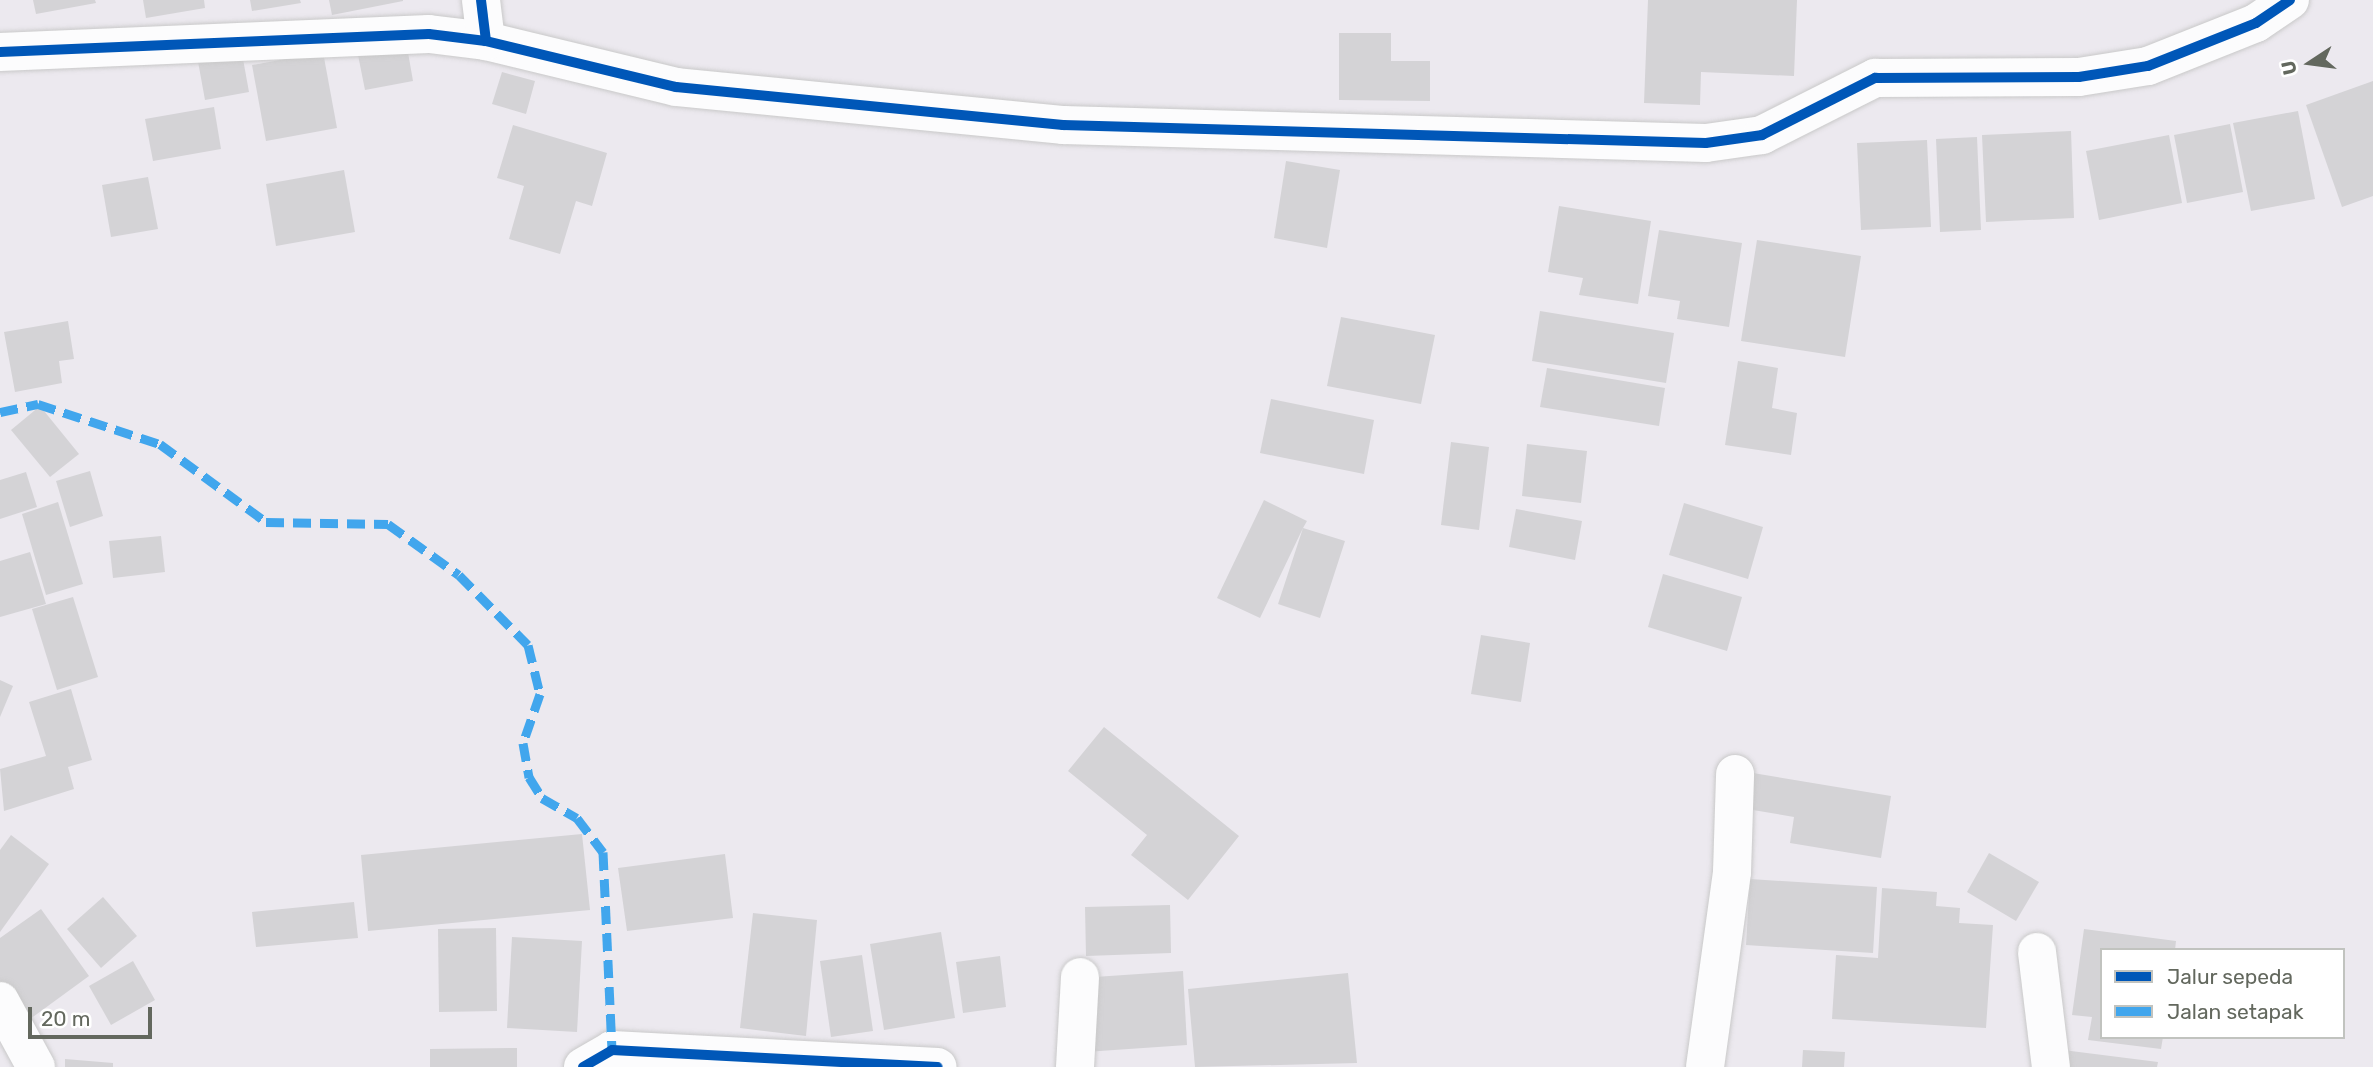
<!DOCTYPE html>
<html>
<head>
<meta charset="utf-8">
<style>
	body { margin:0 }
	#map { position:relative; width:2373px; height:1067px; overflow:hidden; background:#ece9ef; font-family:Rubik,sans-serif }
	div>[style] { position:absolute }
	.building>* { inset:0; background:#d4d3d6 }
	.roads { filter:drop-shadow(0 0 2px #c9c9c9) drop-shadow(0 0 2px #c9c9c9) }
	.street>* { height:38px; margin:-19px; padding:0 19px; transform-origin:19px; border-radius:19px; background:#fcfcfd }
	.quiet>* { height:9px; margin-top:-4.5px; transform-origin:0; background:repeating-linear-gradient(90deg,#41a6ed 0 18px,transparent 0 27px) }
	.cycleway>* { height:10px; margin:-5px; padding:0 5px; transform-origin:5px; border-radius:5px; background:#0057b8 }
	span { translate:-50% -50%; white-space:nowrap; text-align:center; line-height:1.15; -webkit-text-stroke:5px #fff; paint-order:stroke }
	.legend { position:absolute; left:2100px; top:948px; width:245px; height:91px; box-sizing:border-box; background:#fff; border:2px solid #c1c3bf; margin:0; padding:9px 12px; list-style:none; font-size:21px; color:#63685e }
	.legend li { display:flex; align-items:center; gap:14px; height:35px }
	.legend b { width:35px; border:2px solid #c1c3bf }
	.north { position:absolute; left:2275px; top:28px; width:70px; height:70px; -webkit-text-stroke:5px #fff; paint-order:stroke; rotate:257deg; font-size:19px; font-weight:700; line-height:28px; text-align:center; color:#63685e }
	.north::after { content:''; display:block; margin:auto; width:24px; height:32px; background:#63685e; clip-path:polygon(50% 0,100% 100%,50% 72%,0 100%) }
	.scale { position:absolute; left:28px; top:1007px; width:124px; height:32px; box-sizing:border-box; border:4px solid #63685e; border-top:0; padding-left:9px; font-size:21px; line-height:24px; white-space:nowrap; color:#63685e; -webkit-text-stroke:5px #fff; paint-order:stroke }
</style>
</head>
<body>
<div id="map">
	<div class="building">
		<div style="clip-path:polygon(33px 0,95px 0,96px 3px,36px 14px)"></div>
		<div style="clip-path:polygon(143px 0,204px 0,205px 8px,146px 18px)"></div>
		<div style="clip-path:polygon(250px 0,300px 0,301px 3px,252px 11px)"></div>
		<div style="clip-path:polygon(329px 0,403px 0,403px 1px,332px 15px)"></div>
		<div style="clip-path:polygon(1648px 0,1797px 0,1794px 76px,1701px 72px,1700px 105px,1644px 103px)"></div>
		<div style="clip-path:polygon(1339px 33px,1391px 33px,1391px 61px,1430px 61px,1430px 101px,1339px 100px)"></div>
		<div style="clip-path:polygon(406px 41px,413px 81px,365px 90px,357px 50px)"></div>
		<div style="clip-path:polygon(241px 48px,249px 92px,205px 100px,197px 56px)"></div>
		<div style="clip-path:polygon(323px 52px,337px 128px,266px 141px,252px 65px)"></div>
		<div style="clip-path:polygon(502px 72px,535px 81px,526px 114px,492px 104px)"></div>
		<div style="clip-path:polygon(2373px 81px,2373px 196px,2342px 207px,2306px 105px)"></div>
		<div style="clip-path:polygon(214px 107px,221px 149px,153px 161px,145px 119px)"></div>
		<div style="clip-path:polygon(2298px 111px,2315px 199px,2251px 211px,2233px 123px)"></div>
		<div style="clip-path:polygon(2230px 124px,2243px 192px,2187px 203px,2174px 135px)"></div>
		<div style="clip-path:polygon(513px 125px,607px 153px,592px 206px,576px 201px,560px 254px,509px 239px,524px 186px,497px 178px)"></div>
		<div style="clip-path:polygon(2071px 131px,2074px 218px,1986px 222px,1982px 135px)"></div>
		<div style="clip-path:polygon(2169px 135px,2182px 203px,2099px 220px,2086px 151px)"></div>
		<div style="clip-path:polygon(1977px 137px,1981px 230px,1940px 232px,1936px 139px)"></div>
		<div style="clip-path:polygon(1927px 140px,1931px 227px,1861px 230px,1857px 143px)"></div>
		<div style="clip-path:polygon(1286px 161px,1340px 170px,1327px 248px,1274px 238px)"></div>
		<div style="clip-path:polygon(344px 170px,355px 232px,276px 246px,266px 184px)"></div>
		<div style="clip-path:polygon(148px 177px,158px 229px,111px 237px,102px 185px)"></div>
		<div style="clip-path:polygon(1559px 206px,1651px 221px,1638px 304px,1579px 295px,1583px 278px,1548px 272px)"></div>
		<div style="clip-path:polygon(1659px 230px,1742px 243px,1729px 327px,1677px 319px,1680px 301px,1648px 296px)"></div>
		<div style="clip-path:polygon(1757px 240px,1861px 256px,1845px 357px,1741px 341px)"></div>
		<div style="clip-path:polygon(1540px 311px,1674px 333px,1666px 383px,1532px 361px)"></div>
		<div style="clip-path:polygon(1341px 317px,1435px 335px,1421px 404px,1327px 386px)"></div>
		<div style="clip-path:polygon(68px 321px,74px 359px,59px 361px,62px 383px,15px 392px,4px 332px)"></div>
		<div style="clip-path:polygon(1738px 361px,1778px 368px,1772px 408px,1797px 413px,1791px 455px,1725px 445px)"></div>
		<div style="clip-path:polygon(1547px 368px,1665px 388px,1659px 426px,1540px 407px)"></div>
		<div style="clip-path:polygon(1271px 399px,1374px 420px,1364px 474px,1260px 453px)"></div>
		<div style="clip-path:polygon(40px 406px,79px 454px,50px 477px,11px 430px)"></div>
		<div style="clip-path:polygon(1451px 442px,1489px 447px,1479px 530px,1441px 525px)"></div>
		<div style="clip-path:polygon(1527px 444px,1587px 451px,1581px 503px,1522px 496px)"></div>
		<div style="clip-path:polygon(90px 471px,103px 516px,70px 527px,56px 481px)"></div>
		<div style="clip-path:polygon(26px 472px,37px 507px,0 519px,0 480px)"></div>
		<div style="clip-path:polygon(1264px 500px,1307px 521px,1303px 528px,1345px 541px,1320px 618px,1278px 604px,1303px 528px,1260px 618px,1217px 598px)"></div>
		<div style="clip-path:polygon(58px 502px,83px 584px,46px 595px,22px 514px)"></div>
		<div style="clip-path:polygon(1684px 503px,1763px 527px,1748px 579px,1669px 555px)"></div>
		<div style="clip-path:polygon(1516px 509px,1582px 521px,1575px 560px,1509px 547px)"></div>
		<div style="clip-path:polygon(161px 536px,165px 572px,113px 578px,109px 541px)"></div>
		<div style="clip-path:polygon(30px 552px,46px 604px,0 617px,0 561px)"></div>
		<div style="clip-path:polygon(1663px 574px,1742px 597px,1727px 651px,1648px 627px)"></div>
		<div style="clip-path:polygon(73px 597px,98px 677px,57px 690px,32px 609px)"></div>
		<div style="clip-path:polygon(1481px 635px,1530px 643px,1521px 702px,1471px 694px)"></div>
		<div style="clip-path:polygon(0 680px,13px 686px,0 717px)"></div>
		<div style="clip-path:polygon(71px 689px,92px 760px,68px 767px,74px 789px,4px 811px,0 769px,46px 756px,29px 702px)"></div>
		<div style="clip-path:polygon(1104px 727px,1239px 836px,1188px 900px,1131px 855px,1147px 835px,1068px 771px)"></div>
		<div style="clip-path:polygon(1747px 772px,1891px 796px,1881px 858px,1790px 843px,1794px 817px,1741px 808px)"></div>
		<div style="clip-path:polygon(582px 834px,590px 910px,368px 931px,361px 855px)"></div>
		<div style="clip-path:polygon(11px 835px,49px 864px,0 932px,0 850px)"></div>
		<div style="clip-path:polygon(1989px 853px,2039px 882px,2016px 921px,1967px 892px)"></div>
		<div style="clip-path:polygon(725px 854px,733px 918px,627px 931px,618px 868px)"></div>
		<div style="clip-path:polygon(1750px 879px,1877px 887px,1873px 953px,1746px 945px)"></div>
		<div style="clip-path:polygon(1882px 888px,1937px 892px,1936px 906px,1960px 908px,1959px 923px,1993px 925px,1986px 1028px,1832px 1019px,1836px 955px,1878px 958px)"></div>
		<div style="clip-path:polygon(103px 897px,137px 936px,101px 968px,67px 929px)"></div>
		<div style="clip-path:polygon(354px 902px,358px 938px,256px 947px,252px 912px)"></div>
		<div style="clip-path:polygon(1170px 905px,1171px 953px,1086px 956px,1085px 907px)"></div>
		<div style="clip-path:polygon(41px 909px,89px 976px,26px 1022px,0 987px,0 938px)"></div>
		<div style="clip-path:polygon(753px 913px,817px 920px,806px 1036px,740px 1028px)"></div>
		<div style="clip-path:polygon(496px 928px,497px 1011px,439px 1012px,438px 929px)"></div>
		<div style="clip-path:polygon(2084px 929px,2176px 941px,2175px 950px,2102px 950px,2102px 1037px,2163px 1037px,2161px 1049px,2088px 1040px,2092px 1017px,2072px 1015px)"></div>
		<div style="clip-path:polygon(941px 932px,955px 1018px,884px 1030px,870px 944px)"></div>
		<div style="clip-path:polygon(512px 937px,582px 941px,577px 1032px,507px 1028px)"></div>
		<div style="clip-path:polygon(862px 955px,873px 1031px,831px 1037px,820px 961px)"></div>
		<div style="clip-path:polygon(1000px 956px,1006px 1007px,963px 1013px,956px 962px)"></div>
		<div style="clip-path:polygon(133px 961px,155px 1000px,111px 1025px,89px 986px)"></div>
		<div style="clip-path:polygon(1183px 971px,1187px 1045px,1085px 1052px,1080px 978px)"></div>
		<div style="clip-path:polygon(1348px 973px,1357px 1063px,1195px 1067px,1188px 989px)"></div>
		<div style="clip-path:polygon(517px 1048px,517px 1067px,430px 1067px,430px 1049px)"></div>
		<div style="clip-path:polygon(1803px 1050px,1845px 1052px,1844px 1067px,1802px 1067px)"></div>
		<div style="clip-path:polygon(2063px 1050px,2158px 1062px,2157px 1067px,2061px 1067px)"></div>
		<div style="clip-path:polygon(65px 1059px,113px 1063px,113px 1067px,65px 1067px)"></div>
	</div>
	<div class="roads">
		<div class="street">
			<div style="left:486px;top:41px;width:195px;rotate:13.6deg"></div>
			<div style="left:676px;top:87px;width:389px;rotate:5.6deg"></div>
			<div style="left:1063px;top:125px;width:643px;rotate:1.6deg"></div>
			<div style="left:1706px;top:143px;width:57px;rotate:-8.1deg"></div>
			<div style="left:1762px;top:135px;width:127px;rotate:-26.8deg"></div>
			<div style="left:1875px;top:78px;width:204px;rotate:-0.3deg"></div>
			<div style="left:2079px;top:77px;width:70px;rotate:-9.1deg"></div>
			<div style="left:2148px;top:66px;width:116px;rotate:-21.7deg"></div>
			<div style="left:2256px;top:23px;width:41px;rotate:-34.1deg"></div>
			<div style="left:0;top:52px;width:429px;rotate:-2.4deg"></div>
			<div style="left:429px;top:34px;width:57px;rotate:7deg"></div>
			<div style="left:486px;top:41px;width:41px;rotate:-97deg"></div>
			<div style="left:2037px;top:952px;width:116px;rotate:83.1deg"></div>
			<div style="left:0;top:1001px;width:75px;rotate:61.4deg"></div>
			<div style="left:583px;top:1067px;width:34px;rotate:-30deg"></div>
			<div style="left:612px;top:1050px;width:326px;rotate:3deg"></div>
			<div style="left:1075px;top:1067px;width:90px;rotate:-86.8deg"></div>
			<div style="left:1705px;top:1067px;width:197px;rotate:-82.1deg"></div>
			<div style="left:1732px;top:872px;width:98px;rotate:-88.2deg"></div>
		</div>
	</div>
	<div class="quiet">
		<div style="left:0;top:412px;width:39px;rotate:-12deg"></div>
		<div style="left:38px;top:404px;width:128px;rotate:18.2deg"></div>
		<div style="left:160px;top:444px;width:132px;rotate:36.3deg"></div>
		<div style="left:266px;top:522px;width:122px;rotate:0.9deg"></div>
		<div style="left:388px;top:524px;width:87px;rotate:35.7deg"></div>
		<div style="left:459px;top:575px;width:98px;rotate:45.4deg"></div>
		<div style="left:528px;top:645px;width:50px;rotate:76.2deg"></div>
		<div style="left:540px;top:694px;width:52px;rotate:109.1deg"></div>
		<div style="left:523px;top:743px;width:35px;rotate:80deg"></div>
		<div style="left:529px;top:777px;width:25px;rotate:58deg"></div>
		<div style="left:542px;top:798px;width:40px;rotate:29.7deg"></div>
		<div style="left:577px;top:818px;width:43px;rotate:52.6deg"></div>
		<div style="left:603px;top:852px;width:198px;rotate:87.4deg"></div>
	</div>
	<div class="cycleway">
		<div style="left:486px;top:41px;width:195px;rotate:13.6deg"></div>
		<div style="left:676px;top:87px;width:389px;rotate:5.6deg"></div>
		<div style="left:1063px;top:125px;width:643px;rotate:1.6deg"></div>
		<div style="left:1706px;top:143px;width:57px;rotate:-8.1deg"></div>
		<div style="left:1762px;top:135px;width:127px;rotate:-26.8deg"></div>
		<div style="left:1875px;top:78px;width:204px;rotate:-0.3deg"></div>
		<div style="left:2079px;top:77px;width:70px;rotate:-9.1deg"></div>
		<div style="left:2148px;top:66px;width:116px;rotate:-21.7deg"></div>
		<div style="left:2256px;top:23px;width:41px;rotate:-34.1deg"></div>
		<div style="left:0;top:52px;width:429px;rotate:-2.4deg"></div>
		<div style="left:429px;top:34px;width:57px;rotate:7deg"></div>
		<div style="left:486px;top:41px;width:41px;rotate:-97deg"></div>
		<div style="left:583px;top:1067px;width:34px;rotate:-30deg"></div>
		<div style="left:612px;top:1050px;width:326px;rotate:3deg"></div>
	</div>
	<ul class="legend">
	<li><b style="height:9px;background:#0057b8"></b>Jalur sepeda</li>
	<li><b style="height:9px;background:#41a6ed"></b>Jalan setapak</li>
	</ul>
	<div class="north">U</div>
	<div class="scale">20 m</div>
</div>
</body>
</html>
